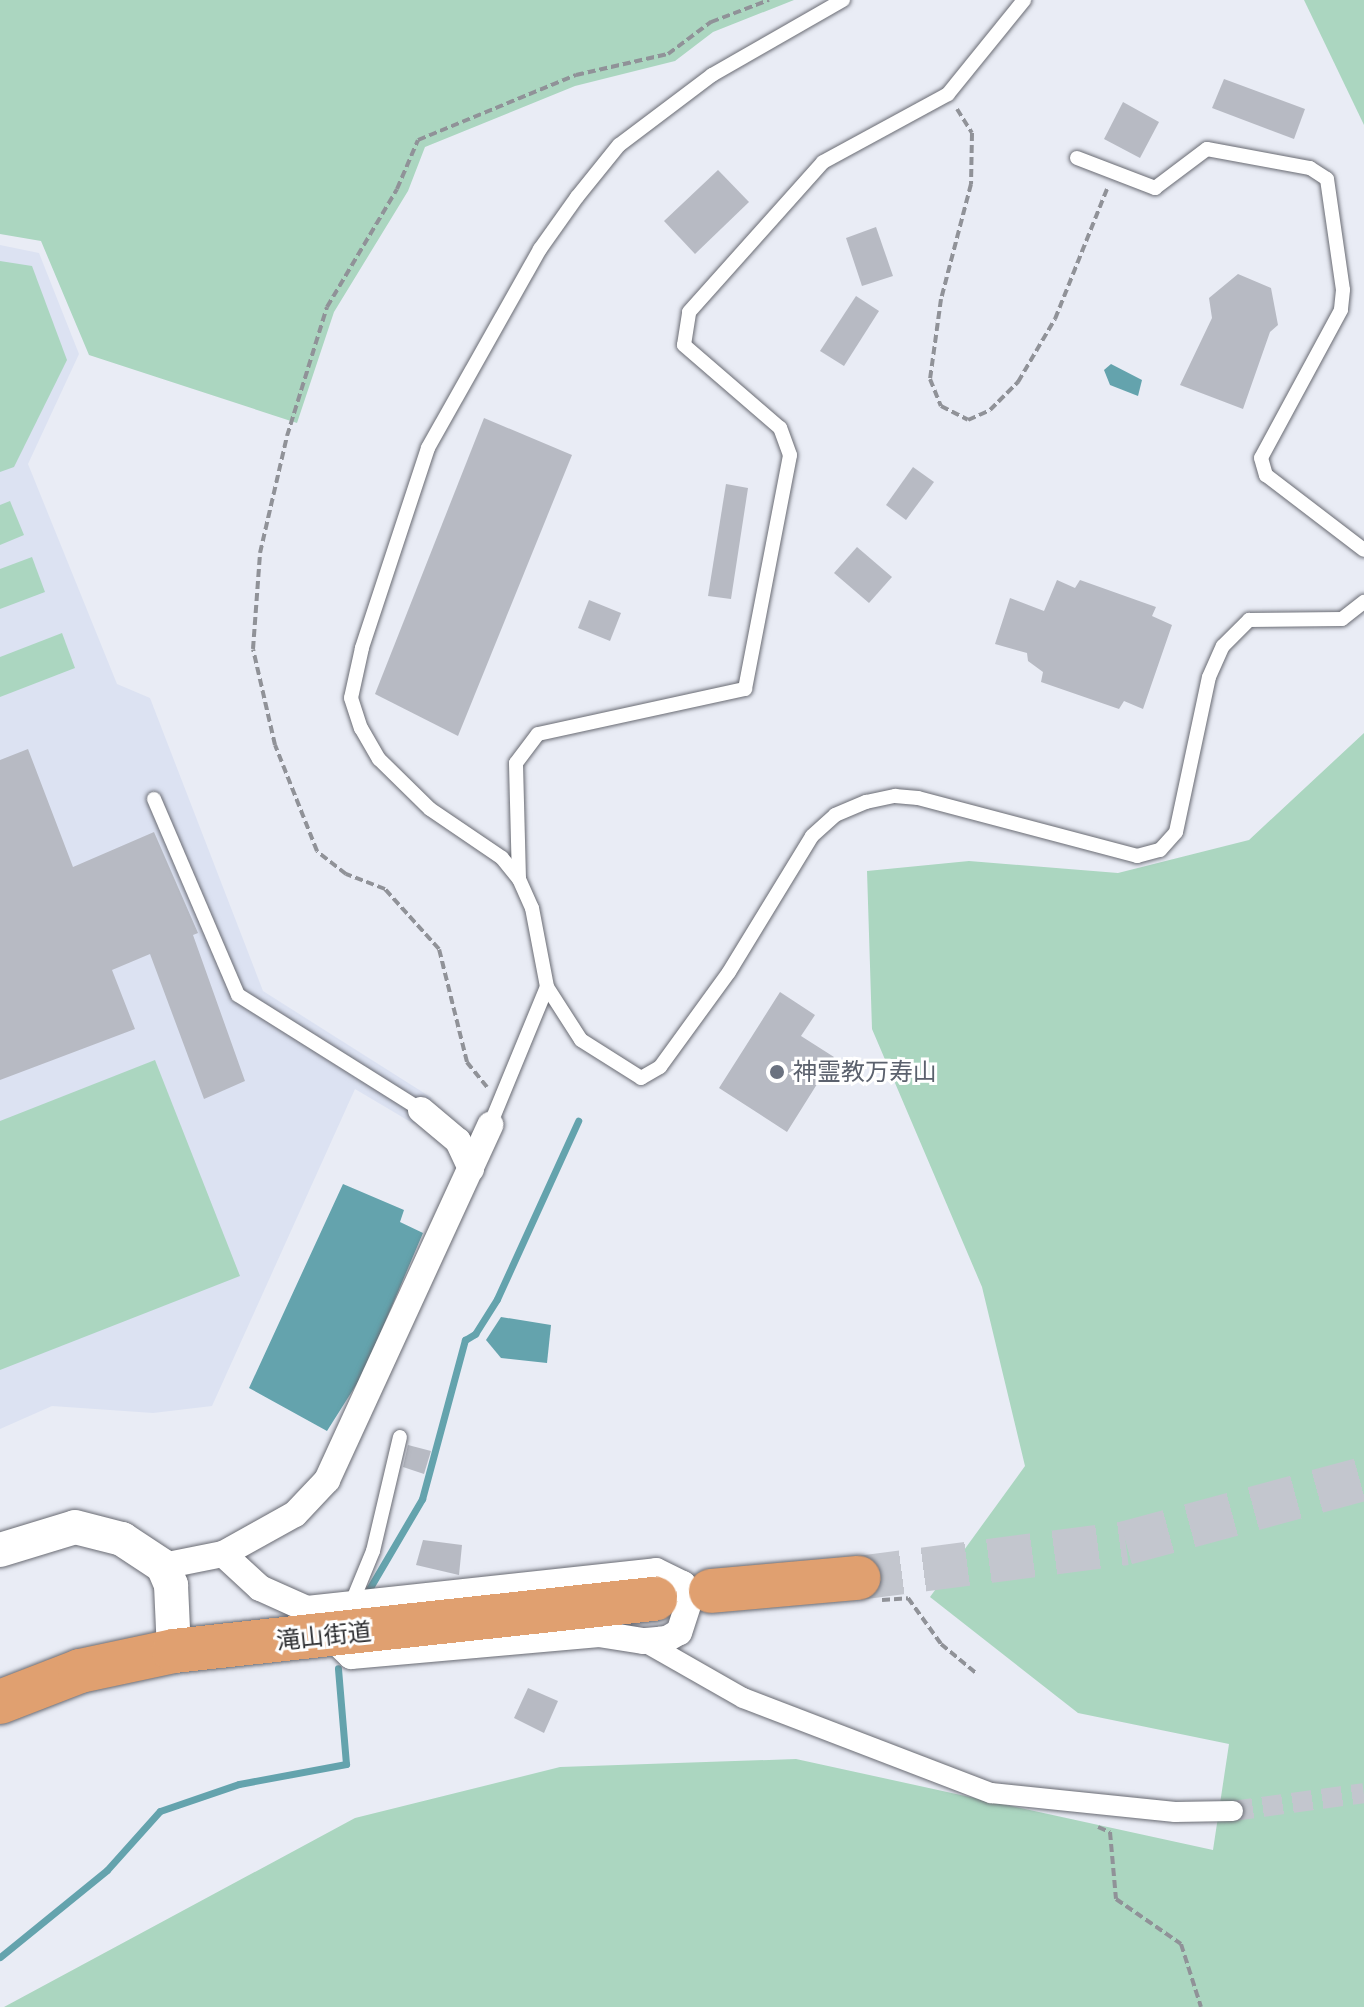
<!DOCTYPE html>
<html>
<head>
<meta charset="utf-8">
<style>
	body { margin:0 }
	#map { position:relative; width:1364px; height:2007px; overflow:hidden; background:#e9ecf5; font-family:Poppins,"Noto Sans JP",sans-serif }
	div>[style] { position:absolute }
	.built>* { inset:0; background:#dce2f2 }
	.green>* { inset:0; background:#abd6c0 }
	.water>* { inset:0; background:#64a3ad }
	.stream>* { height:7px; margin:-3.5px; padding:0 3.5px; transform-origin:3.5px; border-radius:3.5px; background:#64a3ad }
	.building>* { inset:0; background:#b7bac3 }
	.pedestrian-tunnel>* { height:20px; margin-top:-10px; transform-origin:0; background:repeating-linear-gradient(90deg,#c3c6ce 0 20px,transparent 0 30px) }
	.trunk-tunnel>* { height:44px; margin-top:-22px; transform-origin:0; background:repeating-linear-gradient(90deg,#c3c6ce 0 44px,transparent 0 66px) }
	.path>* { height:4px; margin-top:-2px; transform-origin:0; background:repeating-linear-gradient(90deg,#909298 0 8px,transparent 0 12px) }
	.roads { filter:drop-shadow(0 0 2px #696b73) drop-shadow(0 0 2px #696b73) }
	.service>* { height:14px; margin:-7px; padding:0 7px; transform-origin:7px; border-radius:7px; background:#fff }
	.pedestrian>* { height:20px; margin:-10px; padding:0 10px; transform-origin:10px; border-radius:10px; background:#fff }
	.minor>* { height:26px; margin:-13px; padding:0 13px; transform-origin:13px; border-radius:13px; background:#fff }
	.tertiary>* { height:34px; margin:-17px; padding:0 17px; transform-origin:17px; border-radius:17px; background:#fff }
	.trunk>* { height:44px; margin:-22px; padding:0 22px; transform-origin:22px; border-radius:22px; background:#e0a070 }
	.dots>* { width:22px; height:22px; translate:-50% -50%; box-sizing:border-box; border:4px solid #fff; border-radius:50% }
	span { translate:-50% -50%; white-space:nowrap; text-align:center; line-height:1.15; -webkit-text-stroke:6px #fff; paint-order:stroke }
	.worship-label { font-size:24px; color:#5b616d }
	.left { translate:0 -50%; text-align:left }
	.street-label { font-size:24px; color:#2d2e31 }
</style>
</head>
<body>
<div id="map">
	<div class="built">
		<div style="clip-path:polygon(0 245px,39px 253px,79px 354px,28px 464px,117px 684px,150px 698px,263px 991px,432px 1098px,414px 1124px,355px 1089px,212px 1406px,153px 1413px,52px 1406px,0 1429px)"></div>
	</div>
	<div class="green">
		<div style="clip-path:polygon(0 0,794px 0,713px 32px,675px 61px,575px 86px,425px 147px,408px 191px,334px 312px,297px 423px,89px 355px,41px 241px,0 234px)"></div>
		<div style="clip-path:polygon(1304px 0,1364px 0,1364px 125px)"></div>
		<div style="clip-path:polygon(0 261px,32px 266px,67px 360px,14px 467px,0 472px)"></div>
		<div style="clip-path:polygon(10px 501px,24px 535px,0 545px,0 505px)"></div>
		<div style="clip-path:polygon(32px 557px,45px 592px,0 609px,0 569px)"></div>
		<div style="clip-path:polygon(62px 633px,75px 668px,0 697px,0 657px)"></div>
		<div style="clip-path:polygon(1364px 733px,1364px 2007px,4px 2007px,355px 1818px,560px 1767px,796px 1759px,1213px 1850px,1229px 1744px,1078px 1713px,930px 1597px,1025px 1466px,982px 1287px,872px 1029px,867px 871px,969px 861px,1118px 873px,1249px 840px)"></div>
		<div style="clip-path:polygon(155px 1060px,240px 1276px,0 1370px,0 1121px)"></div>
	</div>
	<div class="water">
		<div style="clip-path:polygon(1111px 364px,1142px 380px,1138px 396px,1110px 385px,1104px 370px)"></div>
		<div style="clip-path:polygon(343px 1184px,404px 1210px,400px 1222px,423px 1233px,363px 1374px,327px 1431px,249px 1388px)"></div>
		<div style="clip-path:polygon(501px 1317px,551px 1325px,547px 1363px,501px 1358px,486px 1340px)"></div>
	</div>
	<div class="stream">
		<div style="left:368px;top:1591px;width:107px;rotate:-59.6deg"></div>
		<div style="left:422px;top:1499px;width:165px;rotate:-74.9deg"></div>
		<div style="left:465px;top:1340px;width:12px;rotate:-31deg"></div>
		<div style="left:475px;top:1334px;width:41px;rotate:-57.8deg"></div>
		<div style="left:497px;top:1299px;width:196px;rotate:-65.5deg"></div>
		<div style="left:0;top:1957px;width:138px;rotate:-39.1deg"></div>
		<div style="left:107px;top:1870px;width:79px;rotate:-48.1deg"></div>
		<div style="left:160px;top:1811px;width:83px;rotate:-18.9deg"></div>
		<div style="left:239px;top:1784px;width:109px;rotate:-10.6deg"></div>
		<div style="left:346px;top:1764px;width:96px;rotate:-94.8deg"></div>
	</div>
	<div class="building">
		<div style="clip-path:polygon(1224px 79px,1305px 109px,1294px 139px,1212px 108px)"></div>
		<div style="clip-path:polygon(1123px 102px,1159px 122px,1140px 158px,1104px 139px)"></div>
		<div style="clip-path:polygon(718px 170px,749px 202px,695px 254px,664px 221px)"></div>
		<div style="clip-path:polygon(876px 227px,893px 276px,862px 286px,846px 238px)"></div>
		<div style="clip-path:polygon(1238px 274px,1271px 288px,1278px 325px,1270px 332px,1243px 409px,1180px 385px,1212px 318px,1209px 298px)"></div>
		<div style="clip-path:polygon(856px 296px,879px 311px,844px 366px,820px 351px)"></div>
		<div style="clip-path:polygon(484px 418px,572px 455px,458px 736px,375px 694px)"></div>
		<div style="clip-path:polygon(913px 467px,934px 482px,906px 520px,886px 505px)"></div>
		<div style="clip-path:polygon(726px 484px,748px 488px,731px 599px,708px 596px)"></div>
		<div style="clip-path:polygon(857px 547px,892px 577px,869px 603px,834px 573px)"></div>
		<div style="clip-path:polygon(1057px 580px,1075px 588px,1080px 580px,1156px 607px,1152px 616px,1172px 625px,1143px 709px,1124px 701px,1119px 709px,1041px 682px,1043px 672px,1028px 661px,1027px 653px,995px 644px,1010px 598px,1044px 611px)"></div>
		<div style="clip-path:polygon(589px 600px,621px 613px,610px 641px,578px 628px)"></div>
		<div style="clip-path:polygon(28px 749px,73px 867px,154px 832px,198px 933px,193px 935px,245px 1081px,204px 1099px,150px 954px,112px 970px,135px 1029px,0 1080px,0 760px)"></div>
		<div style="clip-path:polygon(780px 992px,815px 1015px,801px 1036px,834px 1057px,787px 1132px,719px 1088px)"></div>
		<div style="clip-path:polygon(408px 1445px,431px 1451px,424px 1474px,403px 1467px)"></div>
		<div style="clip-path:polygon(423px 1540px,462px 1545px,459px 1575px,416px 1565px)"></div>
		<div style="clip-path:polygon(528px 1688px,558px 1701px,544px 1733px,514px 1718px)"></div>
	</div>
	<div class="pedestrian-tunnel">
		<div style="left:1233px;top:1811px;width:132px;rotate:-7.8deg"></div>
	</div>
	<div class="trunk-tunnel">
		<div style="left:858px;top:1578px;width:270px;rotate:-7.4deg"></div>
		<div style="left:1126px;top:1543px;width:246px;rotate:-15.1deg"></div>
	</div>
	<div class="path">
		<div style="left:957px;top:109px;width:28px;rotate:58deg"></div>
		<div style="left:972px;top:133px;width:51px;rotate:91.1deg"></div>
		<div style="left:971px;top:184px;width:119px;rotate:104.6deg"></div>
		<div style="left:941px;top:299px;width:81px;rotate:97.8deg"></div>
		<div style="left:930px;top:379px;width:29px;rotate:68deg"></div>
		<div style="left:941px;top:406px;width:30px;rotate:27deg"></div>
		<div style="left:968px;top:420px;width:24px;rotate:-24deg"></div>
		<div style="left:990px;top:410px;width:40px;rotate:-45deg"></div>
		<div style="left:1018px;top:382px;width:73px;rotate:-59.6deg"></div>
		<div style="left:1055px;top:319px;width:140px;rotate:-68.2deg"></div>
		<div style="left:487px;top:1087px;width:32px;rotate:-129deg"></div>
		<div style="left:467px;top:1062px;width:116px;rotate:-103.9deg"></div>
		<div style="left:439px;top:949px;width:81px;rotate:-132deg"></div>
		<div style="left:385px;top:889px;width:42px;rotate:-159deg"></div>
		<div style="left:346px;top:874px;width:37px;rotate:-142deg"></div>
		<div style="left:317px;top:851px;width:114px;rotate:-111.6deg"></div>
		<div style="left:275px;top:745px;width:98px;rotate:-102.9deg"></div>
		<div style="left:253px;top:649px;width:96px;rotate:-85.8deg"></div>
		<div style="left:260px;top:553px;width:120px;rotate:-77deg"></div>
		<div style="left:287px;top:436px;width:135px;rotate:-72.8deg"></div>
		<div style="left:327px;top:307px;width:137px;rotate:-59.3deg"></div>
		<div style="left:397px;top:189px;width:53px;rotate:-66.8deg"></div>
		<div style="left:418px;top:140px;width:171px;rotate:-22.4deg"></div>
		<div style="left:576px;top:75px;width:94px;rotate:-12.9deg"></div>
		<div style="left:668px;top:54px;width:54px;rotate:-36.7deg"></div>
		<div style="left:711px;top:22px;width:62px;rotate:-20.8deg"></div>
		<div style="left:882px;top:1600px;width:26px;rotate:-4deg"></div>
		<div style="left:908px;top:1598px;width:57px;rotate:54.3deg"></div>
		<div style="left:941px;top:1644px;width:47px;rotate:39.8deg"></div>
		<div style="left:1098px;top:1827px;width:13px;rotate:23deg"></div>
		<div style="left:1110px;top:1832px;width:67px;rotate:84.9deg"></div>
		<div style="left:1116px;top:1899px;width:79px;rotate:34.7deg"></div>
		<div style="left:1181px;top:1944px;width:66px;rotate:72.4deg"></div>
	</div>
	<div class="roads">
		<div class="service">
			<div style="left:843px;top:0;width:151px;rotate:150.2deg"></div>
			<div style="left:712px;top:75px;width:116px;rotate:143deg"></div>
			<div style="left:619px;top:145px;width:67px;rotate:128.9deg"></div>
			<div style="left:577px;top:197px;width:64px;rotate:125.4deg"></div>
			<div style="left:540px;top:249px;width:228px;rotate:119.4deg"></div>
			<div style="left:428px;top:448px;width:211px;rotate:108.3deg"></div>
			<div style="left:362px;top:648px;width:51px;rotate:102.4deg"></div>
			<div style="left:351px;top:698px;width:32px;rotate:72deg"></div>
			<div style="left:361px;top:728px;width:36px;rotate:60deg"></div>
			<div style="left:379px;top:759px;width:71px;rotate:44.4deg"></div>
			<div style="left:430px;top:809px;width:87px;rotate:34.2deg"></div>
			<div style="left:502px;top:858px;width:27px;rotate:51deg"></div>
			<div style="left:519px;top:879px;width:32px;rotate:66deg"></div>
			<div style="left:532px;top:908px;width:80px;rotate:79.2deg"></div>
			<div style="left:547px;top:987px;width:63px;rotate:57.3deg"></div>
			<div style="left:581px;top:1040px;width:71px;rotate:32.3deg"></div>
			<div style="left:641px;top:1078px;width:22px;rotate:-30deg"></div>
			<div style="left:660px;top:1067px;width:117px;rotate:-54deg"></div>
			<div style="left:729px;top:972px;width:159px;rotate:-58.6deg"></div>
			<div style="left:812px;top:836px;width:31px;rotate:-42deg"></div>
			<div style="left:835px;top:815px;width:34px;rotate:-23deg"></div>
			<div style="left:866px;top:802px;width:30px;rotate:-12deg"></div>
			<div style="left:895px;top:796px;width:23px;rotate:5deg"></div>
			<div style="left:918px;top:798px;width:227px;rotate:14.8deg"></div>
			<div style="left:1137px;top:856px;width:24px;rotate:-15deg"></div>
			<div style="left:1160px;top:850px;width:24px;rotate:-48deg"></div>
			<div style="left:1176px;top:832px;width:158px;rotate:-78deg"></div>
			<div style="left:1209px;top:677px;width:34px;rotate:-66deg"></div>
			<div style="left:1223px;top:646px;width:37px;rotate:-45deg"></div>
			<div style="left:1249px;top:620px;width:93px;rotate:-0.6deg"></div>
			<div style="left:1342px;top:619px;width:28px;rotate:-38deg"></div>
			<div style="left:1077px;top:158px;width:84px;rotate:21deg"></div>
			<div style="left:1155px;top:188px;width:65px;rotate:-36.9deg"></div>
			<div style="left:1207px;top:149px;width:105px;rotate:10.5deg"></div>
			<div style="left:1310px;top:168px;width:20px;rotate:33deg"></div>
			<div style="left:1327px;top:179px;width:112px;rotate:81.8deg"></div>
			<div style="left:1343px;top:290px;width:20px;rotate:96deg"></div>
			<div style="left:1341px;top:310px;width:168px;rotate:118.4deg"></div>
			<div style="left:1261px;top:458px;width:18px;rotate:74deg"></div>
			<div style="left:1266px;top:475px;width:123px;rotate:37.4deg"></div>
			<div style="left:154px;top:799px;width:213px;rotate:66.8deg"></div>
			<div style="left:238px;top:995px;width:216px;rotate:32.1deg"></div>
			<div style="left:519px;top:879px;width:116px;rotate:-91.5deg"></div>
			<div style="left:516px;top:763px;width:36px;rotate:-53deg"></div>
			<div style="left:538px;top:734px;width:212px;rotate:-12.3deg"></div>
			<div style="left:745px;top:689px;width:238px;rotate:-79.1deg"></div>
			<div style="left:790px;top:455px;width:29px;rotate:-110deg"></div>
			<div style="left:780px;top:428px;width:127px;rotate:-139.2deg"></div>
			<div style="left:684px;top:345px;width:33px;rotate:-81deg"></div>
			<div style="left:689px;top:312px;width:201px;rotate:-48.2deg"></div>
			<div style="left:823px;top:162px;width:142px;rotate:-28.5deg"></div>
			<div style="left:948px;top:94px;width:121px;rotate:-51deg"></div>
			<div style="left:490px;top:1125px;width:149px;rotate:-67.6deg"></div>
			<div style="left:350px;top:1607px;width:61px;rotate:-67.7deg"></div>
			<div style="left:373px;top:1551px;width:117px;rotate:-76.7deg"></div>
		</div>
		<div class="pedestrian">
			<div style="left:643px;top:1641px;width:115px;rotate:29.7deg"></div>
			<div style="left:743px;top:1698px;width:266px;rotate:21deg"></div>
			<div style="left:991px;top:1793px;width:185px;rotate:5.9deg"></div>
			<div style="left:1175px;top:1812px;width:58px;rotate:-1deg"></div>
		</div>
		<div class="minor">
			<div style="left:421px;top:1110px;width:48px;rotate:40deg"></div>
			<div style="left:458px;top:1141px;width:31px;rotate:65deg"></div>
			<div style="left:223px;top:1554px;width:50px;rotate:42.6deg"></div>
			<div style="left:260px;top:1588px;width:51px;rotate:24.1deg"></div>
			<div style="left:307px;top:1609px;width:351px;rotate:-6.2deg"></div>
			<div style="left:656px;top:1571px;width:30px;rotate:26deg"></div>
			<div style="left:683px;top:1584px;width:19px;rotate:72deg"></div>
			<div style="left:689px;top:1602px;width:32px;rotate:108deg"></div>
			<div style="left:679px;top:1632px;width:14px;rotate:150deg"></div>
			<div style="left:667px;top:1639px;width:24px;rotate:175deg"></div>
			<div style="left:643px;top:1641px;width:45px;rotate:-171deg"></div>
			<div style="left:599px;top:1634px;width:249px;rotate:174.9deg"></div>
			<div style="left:351px;top:1656px;width:29px;rotate:-136deg"></div>
			<div style="left:163px;top:1566px;width:61px;rotate:-11.3deg"></div>
			<div style="left:223px;top:1554px;width:82px;rotate:-29.1deg"></div>
			<div style="left:295px;top:1514px;width:47px;rotate:-46.7deg"></div>
			<div style="left:327px;top:1480px;width:391px;rotate:-65.3deg"></div>
		</div>
		<div class="tertiary">
			<div style="left:0;top:1550px;width:78px;rotate:-17deg"></div>
			<div style="left:75px;top:1527px;width:49px;rotate:14.3deg"></div>
			<div style="left:122px;top:1539px;width:49px;rotate:33.4deg"></div>
			<div style="left:163px;top:1566px;width:21px;rotate:67deg"></div>
			<div style="left:171px;top:1585px;width:66px;rotate:87.4deg"></div>
		</div>
		<div class="trunk">
			<div style="left:711px;top:1591px;width:148px;rotate:-5.1deg"></div>
			<div style="left:0;top:1702px;width:86px;rotate:-21.2deg"></div>
			<div style="left:80px;top:1671px;width:96px;rotate:-12deg"></div>
			<div style="left:174px;top:1651px;width:484px;rotate:-6.2deg"></div>
		</div>
	</div>
	<div class="dots">
		<div style="left:777px;top:1072px;background:#6b7280"></div>
	</div>
	<div class="worship-label">
		<span class="left" style="left:793px;top:1072px">神霊教万寿山</span>
	</div>
	<div class="street-label">
		<span style="left:324px;top:1636px;rotate:-6deg">滝山街道</span>
	</div>
</div>
</body>
</html>
